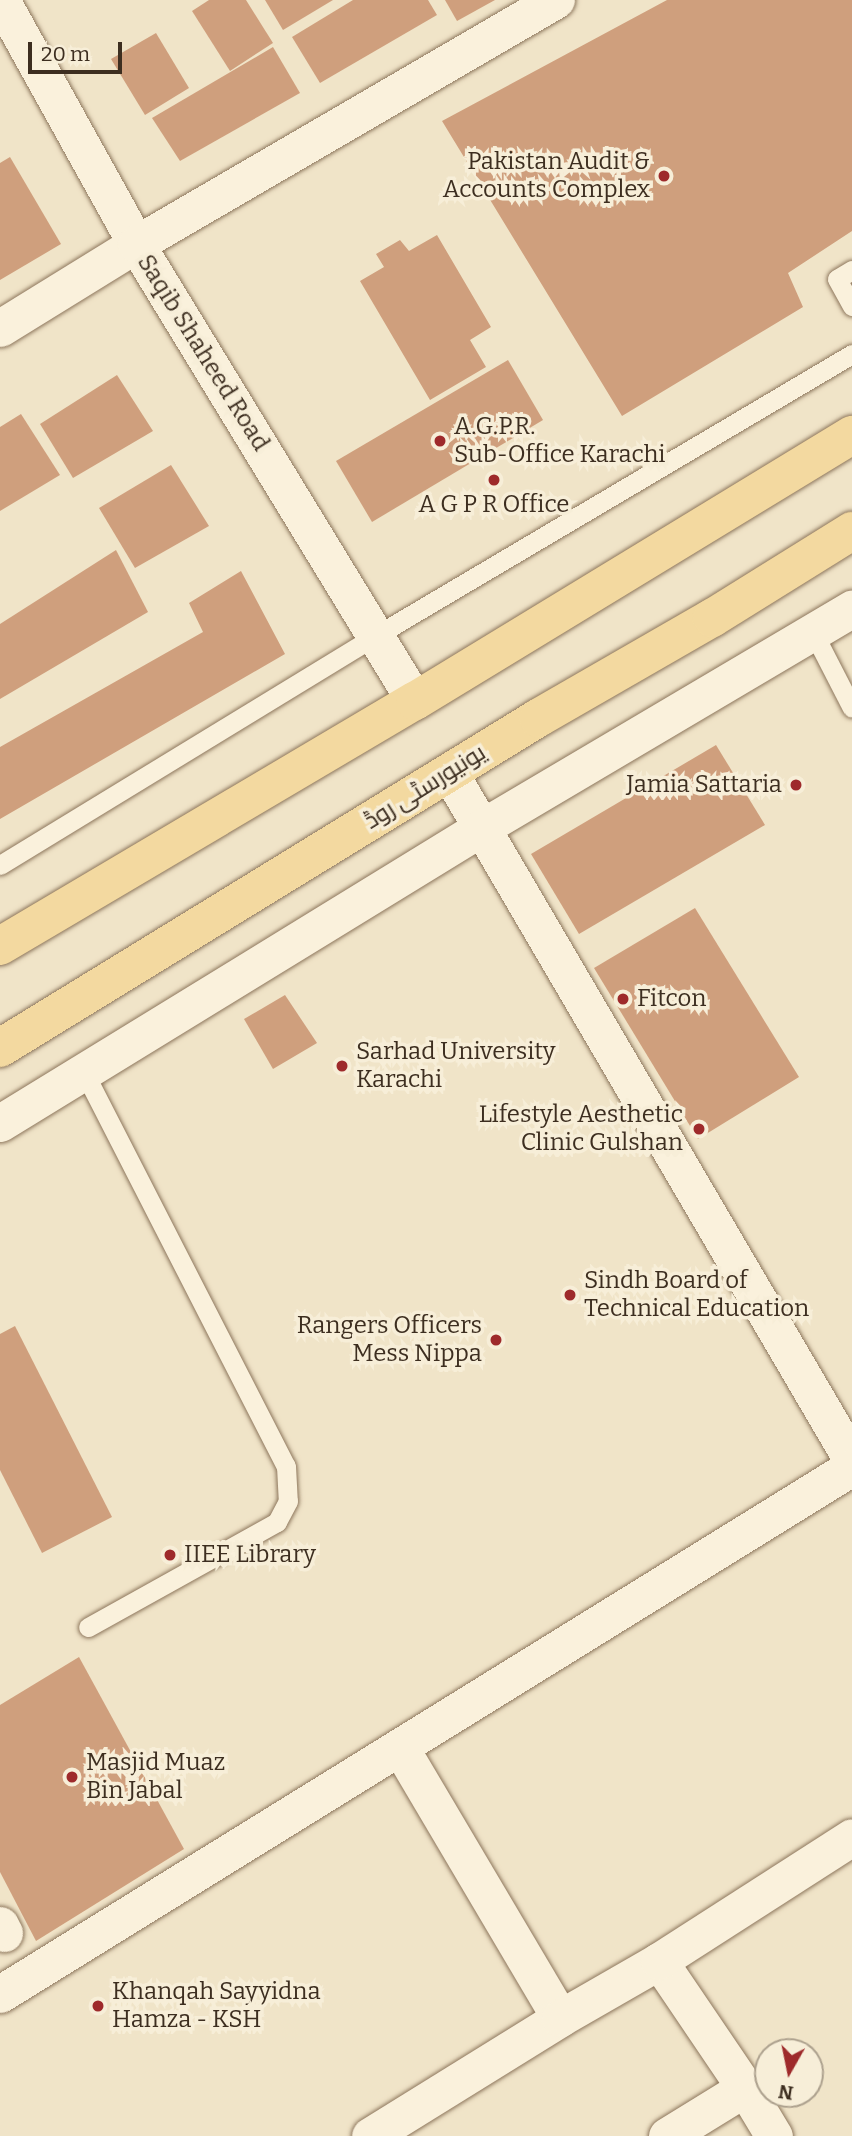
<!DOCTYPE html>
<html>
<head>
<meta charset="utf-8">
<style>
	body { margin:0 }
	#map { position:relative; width:852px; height:2136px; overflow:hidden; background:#f0e4c8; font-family:Bitter,Cairo,serif }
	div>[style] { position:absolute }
	.building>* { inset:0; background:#cf9f7d }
	.roads { filter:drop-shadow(0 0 2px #8d765c) drop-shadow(0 0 2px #8d765c) }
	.lane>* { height:19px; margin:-9.5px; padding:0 9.5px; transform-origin:9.5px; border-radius:9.5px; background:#faf1dc }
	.street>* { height:37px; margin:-18.5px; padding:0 18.5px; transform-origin:18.5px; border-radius:18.5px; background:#faf1dc }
	.primary>* { height:38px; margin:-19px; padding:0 19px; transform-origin:19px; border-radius:19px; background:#f3d9a0 }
	.dots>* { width:19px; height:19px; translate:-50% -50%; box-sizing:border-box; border:4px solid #f7eed8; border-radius:50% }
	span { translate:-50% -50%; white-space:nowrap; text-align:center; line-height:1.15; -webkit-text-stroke:7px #f7eed8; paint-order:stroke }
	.poi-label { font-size:24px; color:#3d2e20 }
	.right { translate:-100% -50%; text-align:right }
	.left { translate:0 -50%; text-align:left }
	.street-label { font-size:24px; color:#3d2e20 }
	.north { position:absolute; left:754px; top:2038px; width:70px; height:70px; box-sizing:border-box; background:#f7eed8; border:2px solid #ada18e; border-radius:50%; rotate:189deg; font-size:19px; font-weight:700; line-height:28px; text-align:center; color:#3d2e20 }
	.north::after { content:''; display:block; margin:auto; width:24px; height:32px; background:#9e2a2b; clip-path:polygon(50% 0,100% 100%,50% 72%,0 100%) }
	.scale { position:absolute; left:28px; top:42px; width:94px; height:32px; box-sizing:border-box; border:4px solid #3d2e20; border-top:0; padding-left:9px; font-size:21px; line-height:24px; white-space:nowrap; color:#3d2e20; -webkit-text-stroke:5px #f7eed8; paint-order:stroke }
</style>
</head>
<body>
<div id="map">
	<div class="building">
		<div style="clip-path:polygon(209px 0,246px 0,273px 43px,230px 71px,192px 11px)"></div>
		<div style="clip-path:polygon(265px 0,333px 0,283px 30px)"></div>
		<div style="clip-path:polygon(353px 0,428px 0,437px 15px,320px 83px,292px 37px)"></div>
		<div style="clip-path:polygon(445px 0,495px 0,457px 21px)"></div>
		<div style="clip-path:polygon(667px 0,852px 0,852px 231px,788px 273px,803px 307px,622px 416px,442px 121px)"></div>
		<div style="clip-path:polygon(156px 33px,189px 88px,145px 115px,111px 59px)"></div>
		<div style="clip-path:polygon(273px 47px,300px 93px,180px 161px,152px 118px)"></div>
		<div style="clip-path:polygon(10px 157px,61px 244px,0 280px,0 163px)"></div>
		<div style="clip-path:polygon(437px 235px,491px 327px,470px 340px,486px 367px,430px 400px,360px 281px,384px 267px,376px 254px,400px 240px,409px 251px)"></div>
		<div style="clip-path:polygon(508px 360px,543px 420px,372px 522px,336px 461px)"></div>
		<div style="clip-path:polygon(117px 375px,153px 431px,73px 478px,40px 424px)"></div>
		<div style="clip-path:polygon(21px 414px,60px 475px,0 511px,0 427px)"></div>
		<div style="clip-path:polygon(171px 465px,209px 526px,135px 568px,99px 508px)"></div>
		<div style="clip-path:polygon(116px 550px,148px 612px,0 699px,0 624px)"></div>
		<div style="clip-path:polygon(241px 571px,285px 654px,0 819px,0 747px,203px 632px,189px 603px)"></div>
		<div style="clip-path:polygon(716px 745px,765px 825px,579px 934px,531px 854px)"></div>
		<div style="clip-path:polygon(695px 908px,799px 1077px,698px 1139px,594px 968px)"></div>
		<div style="clip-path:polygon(285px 995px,317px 1043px,273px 1069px,244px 1019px)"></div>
		<div style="clip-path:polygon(15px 1326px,112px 1517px,42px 1553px,0 1470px,0 1334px)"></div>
		<div style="clip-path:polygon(79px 1657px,184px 1849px,36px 1941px,0 1872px,0 1705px)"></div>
	</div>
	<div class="roads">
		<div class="lane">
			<div style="left:852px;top:270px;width:17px;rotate:149deg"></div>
			<div style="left:837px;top:279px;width:31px;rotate:61deg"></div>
			<div style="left:813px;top:632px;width:85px;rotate:62.8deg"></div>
			<div style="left:0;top:865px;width:442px;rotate:-31.4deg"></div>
			<div style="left:377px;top:635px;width:552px;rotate:-30.61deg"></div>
			<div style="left:83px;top:1070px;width:445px;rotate:62.9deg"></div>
			<div style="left:286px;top:1466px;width:35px;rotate:87deg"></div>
			<div style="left:288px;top:1501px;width:24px;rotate:118deg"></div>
			<div style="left:277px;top:1522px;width:216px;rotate:150.9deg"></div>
		</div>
		<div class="street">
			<div style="left:1px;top:0;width:279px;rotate:61deg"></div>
			<div style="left:136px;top:244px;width:535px;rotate:58.6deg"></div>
			<div style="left:0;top:328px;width:160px;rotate:-31.7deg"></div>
			<div style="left:136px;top:244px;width:486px;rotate:-30.2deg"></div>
			<div style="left:449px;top:772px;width:797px;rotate:59.64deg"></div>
			<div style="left:0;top:1123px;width:564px;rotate:-31.52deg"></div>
			<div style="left:481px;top:828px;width:431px;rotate:-30.6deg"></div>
			<div style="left:401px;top:1749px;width:312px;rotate:59.4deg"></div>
			<div style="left:0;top:1925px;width:9px;rotate:63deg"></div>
			<div style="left:659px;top:1961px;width:153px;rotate:55.9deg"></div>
			<div style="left:745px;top:2088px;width:56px;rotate:58.9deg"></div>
			<div style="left:0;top:1994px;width:1002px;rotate:-31.74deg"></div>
			<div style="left:370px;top:2136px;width:224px;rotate:-31.8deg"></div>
			<div style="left:560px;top:2018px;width:114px;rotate:-29.9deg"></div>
			<div style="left:659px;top:1961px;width:229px;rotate:-32.7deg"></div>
			<div style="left:667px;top:2136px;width:92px;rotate:-31.6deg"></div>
		</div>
		<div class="primary">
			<div style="left:0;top:946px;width:482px;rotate:-30.6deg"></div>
			<div style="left:415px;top:701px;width:512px;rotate:-31.33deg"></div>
			<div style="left:0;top:1048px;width:631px;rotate:-31.52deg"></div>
			<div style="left:538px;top:718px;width:201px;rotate:-29.9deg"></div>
			<div style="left:712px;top:618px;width:165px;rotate:-31.9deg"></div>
		</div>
	</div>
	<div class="dots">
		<div style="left:664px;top:176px;background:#9e2a2b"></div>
		<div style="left:440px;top:441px;background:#9e2a2b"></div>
		<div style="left:494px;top:480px;background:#9e2a2b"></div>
		<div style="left:796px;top:785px;background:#9e2a2b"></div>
		<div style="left:623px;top:999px;background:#9e2a2b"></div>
		<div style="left:342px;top:1066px;background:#9e2a2b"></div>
		<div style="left:699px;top:1129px;background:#9e2a2b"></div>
		<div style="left:570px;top:1295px;background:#9e2a2b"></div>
		<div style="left:496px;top:1340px;background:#9e2a2b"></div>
		<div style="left:170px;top:1555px;background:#9e2a2b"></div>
		<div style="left:72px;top:1777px;background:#9e2a2b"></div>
		<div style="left:98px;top:2006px;background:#9e2a2b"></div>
	</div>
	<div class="poi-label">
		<span class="right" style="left:650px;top:176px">Pakistan Audit &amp;<br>Accounts Complex</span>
		<span class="left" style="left:454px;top:441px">A.G.P.R.<br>Sub-Office Karachi</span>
		<span style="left:494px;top:505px">A G P R Office</span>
		<span class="right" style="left:782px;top:785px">Jamia Sattaria</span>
		<span class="left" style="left:637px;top:999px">Fitcon</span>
		<span class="left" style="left:356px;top:1066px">Sarhad University<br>Karachi</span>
		<span class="right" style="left:683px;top:1129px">Lifestyle Aesthetic<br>Clinic Gulshan</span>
		<span class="left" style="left:584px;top:1295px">Sindh Board of<br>Technical Education</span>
		<span class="right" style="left:482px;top:1340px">Rangers Officers<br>Mess Nippa</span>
		<span class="left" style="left:184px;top:1555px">IIEE Library</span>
		<span class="left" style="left:86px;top:1777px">Masjid Muaz<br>Bin Jabal</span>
		<span class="left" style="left:112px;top:2006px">Khanqah Sayyidna<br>Hamza - KSH</span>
	</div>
	<div class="street-label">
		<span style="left:203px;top:353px;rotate:58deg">Saqib Shaheed Road</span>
		<span style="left:425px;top:787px;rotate:-32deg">یونیورسٹی روڈ</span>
	</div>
	<div class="north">N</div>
	<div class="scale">20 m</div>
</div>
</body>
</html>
